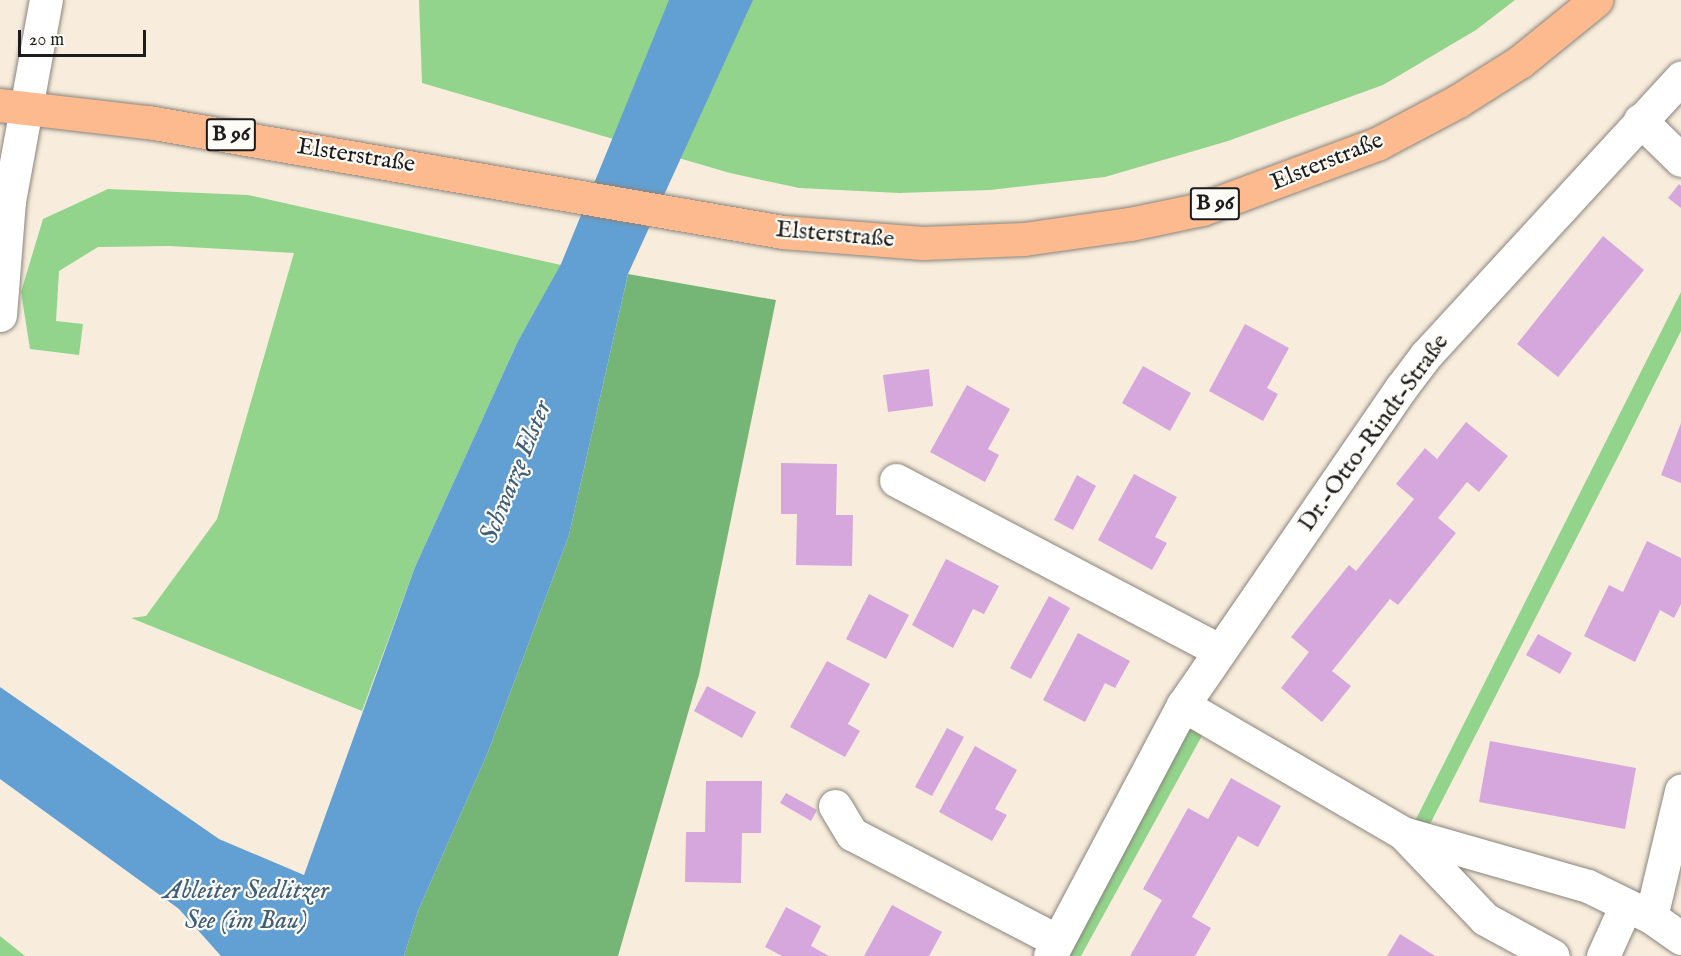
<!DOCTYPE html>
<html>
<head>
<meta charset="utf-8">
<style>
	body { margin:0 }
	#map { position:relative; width:1681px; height:956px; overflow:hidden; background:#f8eddc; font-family:"IM FELL English",serif }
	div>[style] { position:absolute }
	.green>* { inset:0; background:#92d48b }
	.forest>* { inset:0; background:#75b677 }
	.water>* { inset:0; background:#62a0d4 }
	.building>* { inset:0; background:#d5a7dc }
	.roads { filter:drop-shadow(0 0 2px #8a847c) drop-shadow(0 0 2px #8a847c) }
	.minor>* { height:33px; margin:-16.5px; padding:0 16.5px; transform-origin:16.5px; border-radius:16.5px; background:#fff }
	.major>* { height:33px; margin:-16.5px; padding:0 16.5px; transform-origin:16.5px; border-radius:16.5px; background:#fcba8e }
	span { translate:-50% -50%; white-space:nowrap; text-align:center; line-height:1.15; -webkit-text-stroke:4.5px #fdfcf7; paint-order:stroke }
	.shield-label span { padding:2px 4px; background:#fdfcf7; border:2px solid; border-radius:4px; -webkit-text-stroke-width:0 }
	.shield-label { font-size:22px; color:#1c1c1c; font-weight:700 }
	.street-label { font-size:24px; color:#1c1c1c }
	.water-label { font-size:26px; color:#3f5e78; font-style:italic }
	.scale { position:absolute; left:18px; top:30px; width:128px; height:27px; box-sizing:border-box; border:3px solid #1c1c1c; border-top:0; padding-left:8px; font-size:18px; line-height:21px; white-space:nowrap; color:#1c1c1c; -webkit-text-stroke:4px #fdfcf7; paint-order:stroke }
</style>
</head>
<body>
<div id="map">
	<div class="green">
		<div style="clip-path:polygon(419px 0,1515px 0,1476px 30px,1383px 85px,1228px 141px,1105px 177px,990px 190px,899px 193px,799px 188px,730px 173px,422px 83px)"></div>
		<div style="clip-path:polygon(108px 189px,248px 195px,561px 265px,518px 341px,415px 567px,362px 711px,131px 618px,146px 616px,217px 519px,294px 253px,169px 246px,98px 247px,59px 271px,56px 321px,83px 324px,79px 355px,30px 349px,21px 292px,43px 219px)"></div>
		<div style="clip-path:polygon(1681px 292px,1681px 331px,1621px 451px,1428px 828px,1414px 823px)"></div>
		<div style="clip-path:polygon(1183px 705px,1209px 723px,1081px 956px,1050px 956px)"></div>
		<div style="clip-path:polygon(0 936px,25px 956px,0 956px)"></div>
	</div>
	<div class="forest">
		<div style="clip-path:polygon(628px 274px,776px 300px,699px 675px,618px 956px,404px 956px,418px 911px,488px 752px,569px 535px)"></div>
	</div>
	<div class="water">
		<div style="clip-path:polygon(669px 0,753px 0,628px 274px,569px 535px,488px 752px,418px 911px,404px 956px,221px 956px,179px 909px,0 779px,0 687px,219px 839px,304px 875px,415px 567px,518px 341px,561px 264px)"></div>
	</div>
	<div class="building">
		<div style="clip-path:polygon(1679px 184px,1681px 186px,1681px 208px,1668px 198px)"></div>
		<div style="clip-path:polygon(1603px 236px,1644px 270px,1558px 377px,1517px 344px)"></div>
		<div style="clip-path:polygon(1245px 324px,1289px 348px,1267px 388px,1278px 394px,1263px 421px,1209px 391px)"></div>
		<div style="clip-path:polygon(1143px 366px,1191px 393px,1170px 431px,1122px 403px)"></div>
		<div style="clip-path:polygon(929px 369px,933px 406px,888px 412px,883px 375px)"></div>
		<div style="clip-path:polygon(967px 385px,1010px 409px,988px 449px,999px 455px,985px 482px,930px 452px)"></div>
		<div style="clip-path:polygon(1466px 422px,1508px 456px,1479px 492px,1467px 482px,1438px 518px,1456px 533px,1398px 605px,1390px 599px,1332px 671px,1351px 686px,1322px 722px,1281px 688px,1309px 652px,1291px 637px,1349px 565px,1356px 571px,1414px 499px,1396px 484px,1425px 448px,1437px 459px)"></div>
		<div style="clip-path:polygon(1681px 423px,1681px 483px,1661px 475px)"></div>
		<div style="clip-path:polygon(781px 463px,837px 464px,836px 515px,853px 515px,852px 566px,796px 565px,797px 514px,781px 514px)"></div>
		<div style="clip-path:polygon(1134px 474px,1177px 497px,1155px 537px,1167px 543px,1152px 570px,1098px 540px)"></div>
		<div style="clip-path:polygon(1077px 475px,1096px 486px,1073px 530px,1054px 520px)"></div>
		<div style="clip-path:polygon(1647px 541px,1681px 558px,1681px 604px,1674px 618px,1660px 610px,1635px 662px,1584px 636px,1609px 585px,1623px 592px)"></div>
		<div style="clip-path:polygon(946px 559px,999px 586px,984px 614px,973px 609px,953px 648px,912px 625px)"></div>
		<div style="clip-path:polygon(869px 594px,909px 615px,886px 659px,846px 639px)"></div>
		<div style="clip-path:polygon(1049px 596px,1070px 608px,1031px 679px,1010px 668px)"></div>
		<div style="clip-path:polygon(1078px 633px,1130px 661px,1115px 688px,1105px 683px,1085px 722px,1043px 700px)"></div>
		<div style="clip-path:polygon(1538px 634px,1572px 653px,1560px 674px,1526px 655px)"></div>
		<div style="clip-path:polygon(827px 661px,870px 684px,848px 724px,860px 731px,845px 757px,790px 727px)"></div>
		<div style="clip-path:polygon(707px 686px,756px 712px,742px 738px,694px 711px)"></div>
		<div style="clip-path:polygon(947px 728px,964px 737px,932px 796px,915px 787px)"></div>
		<div style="clip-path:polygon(1490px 741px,1636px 768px,1625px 829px,1479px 802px)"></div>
		<div style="clip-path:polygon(975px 746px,1017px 770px,995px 809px,1007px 815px,992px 841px,939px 812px)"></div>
		<div style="clip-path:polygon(1231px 778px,1281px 806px,1258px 847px,1238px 836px,1192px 917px,1211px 928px,1195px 956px,1130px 956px,1162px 900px,1143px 889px,1188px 808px,1208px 819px)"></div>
		<div style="clip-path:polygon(706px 781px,762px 781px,761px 833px,742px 833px,741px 883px,685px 882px,686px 832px,705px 832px)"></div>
		<div style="clip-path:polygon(786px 793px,817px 810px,811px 821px,780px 803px)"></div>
		<div style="clip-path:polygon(892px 905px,942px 932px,929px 956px,864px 956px)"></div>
		<div style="clip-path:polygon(786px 907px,821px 926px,811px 946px,829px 956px,782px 956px,765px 947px)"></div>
		<div style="clip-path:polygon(1400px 934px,1435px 956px,1387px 956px)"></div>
	</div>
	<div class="roads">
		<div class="minor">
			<div style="left:1640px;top:120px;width:57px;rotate:44.3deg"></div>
			<div style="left:0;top:315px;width:114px;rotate:-85.5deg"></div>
			<div style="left:9px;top:201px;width:204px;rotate:-79.6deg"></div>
			<div style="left:896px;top:480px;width:365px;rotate:27.8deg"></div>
			<div style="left:1183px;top:705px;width:255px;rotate:30.2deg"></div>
			<div style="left:1403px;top:833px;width:192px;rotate:16deg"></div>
			<div style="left:1588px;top:886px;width:70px;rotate:26.2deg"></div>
			<div style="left:1651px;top:917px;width:37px;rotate:35deg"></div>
			<div style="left:835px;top:806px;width:33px;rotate:59deg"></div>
			<div style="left:852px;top:834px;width:230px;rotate:27.5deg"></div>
			<div style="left:1404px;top:834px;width:117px;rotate:46.4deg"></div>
			<div style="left:1485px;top:919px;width:77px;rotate:28.6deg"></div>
			<div style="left:1651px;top:917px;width:130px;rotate:-76.6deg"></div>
			<div style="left:1050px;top:956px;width:284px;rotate:-62.1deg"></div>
			<div style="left:1183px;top:705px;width:385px;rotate:-55.5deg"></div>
			<div style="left:1401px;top:388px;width:41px;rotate:-52.9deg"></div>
			<div style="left:1426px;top:355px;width:377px;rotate:-47.4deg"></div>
			<div style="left:1603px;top:956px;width:56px;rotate:-65.7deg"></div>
		</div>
		<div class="major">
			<div style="left:0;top:105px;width:149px;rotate:6.6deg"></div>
			<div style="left:148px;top:122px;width:644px;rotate:9.83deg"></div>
			<div style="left:783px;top:232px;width:140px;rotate:4.5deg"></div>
			<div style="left:923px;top:243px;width:101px;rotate:-2.3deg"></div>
			<div style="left:1024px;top:239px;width:107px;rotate:-8.1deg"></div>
			<div style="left:1130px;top:224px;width:74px;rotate:-11.8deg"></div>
			<div style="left:1202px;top:209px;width:187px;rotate:-20.4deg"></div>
			<div style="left:1377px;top:144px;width:92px;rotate:-28deg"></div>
			<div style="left:1458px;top:101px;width:75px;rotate:-32.4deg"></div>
			<div style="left:1521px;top:61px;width:97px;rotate:-39.1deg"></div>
		</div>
	</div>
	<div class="shield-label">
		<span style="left:231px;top:135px">B 96</span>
		<span style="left:1215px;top:204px">B 96</span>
	</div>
	<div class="street-label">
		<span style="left:356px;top:156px;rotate:9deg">Elsterstraße</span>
		<span style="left:1327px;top:162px;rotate:-22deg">Elsterstraße</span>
		<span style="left:835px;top:235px;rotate:5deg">Elsterstraße</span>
		<span style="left:1374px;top:433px;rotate:-54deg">Dr.-Otto-Rindt-Straße</span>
	</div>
	<div class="water-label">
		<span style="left:516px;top:472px;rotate:-68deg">Schwarze Elster</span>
		<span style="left:246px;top:906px">Ableiter Sedlitzer<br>See (im Bau)</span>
	</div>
	<div class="scale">20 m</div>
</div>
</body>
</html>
